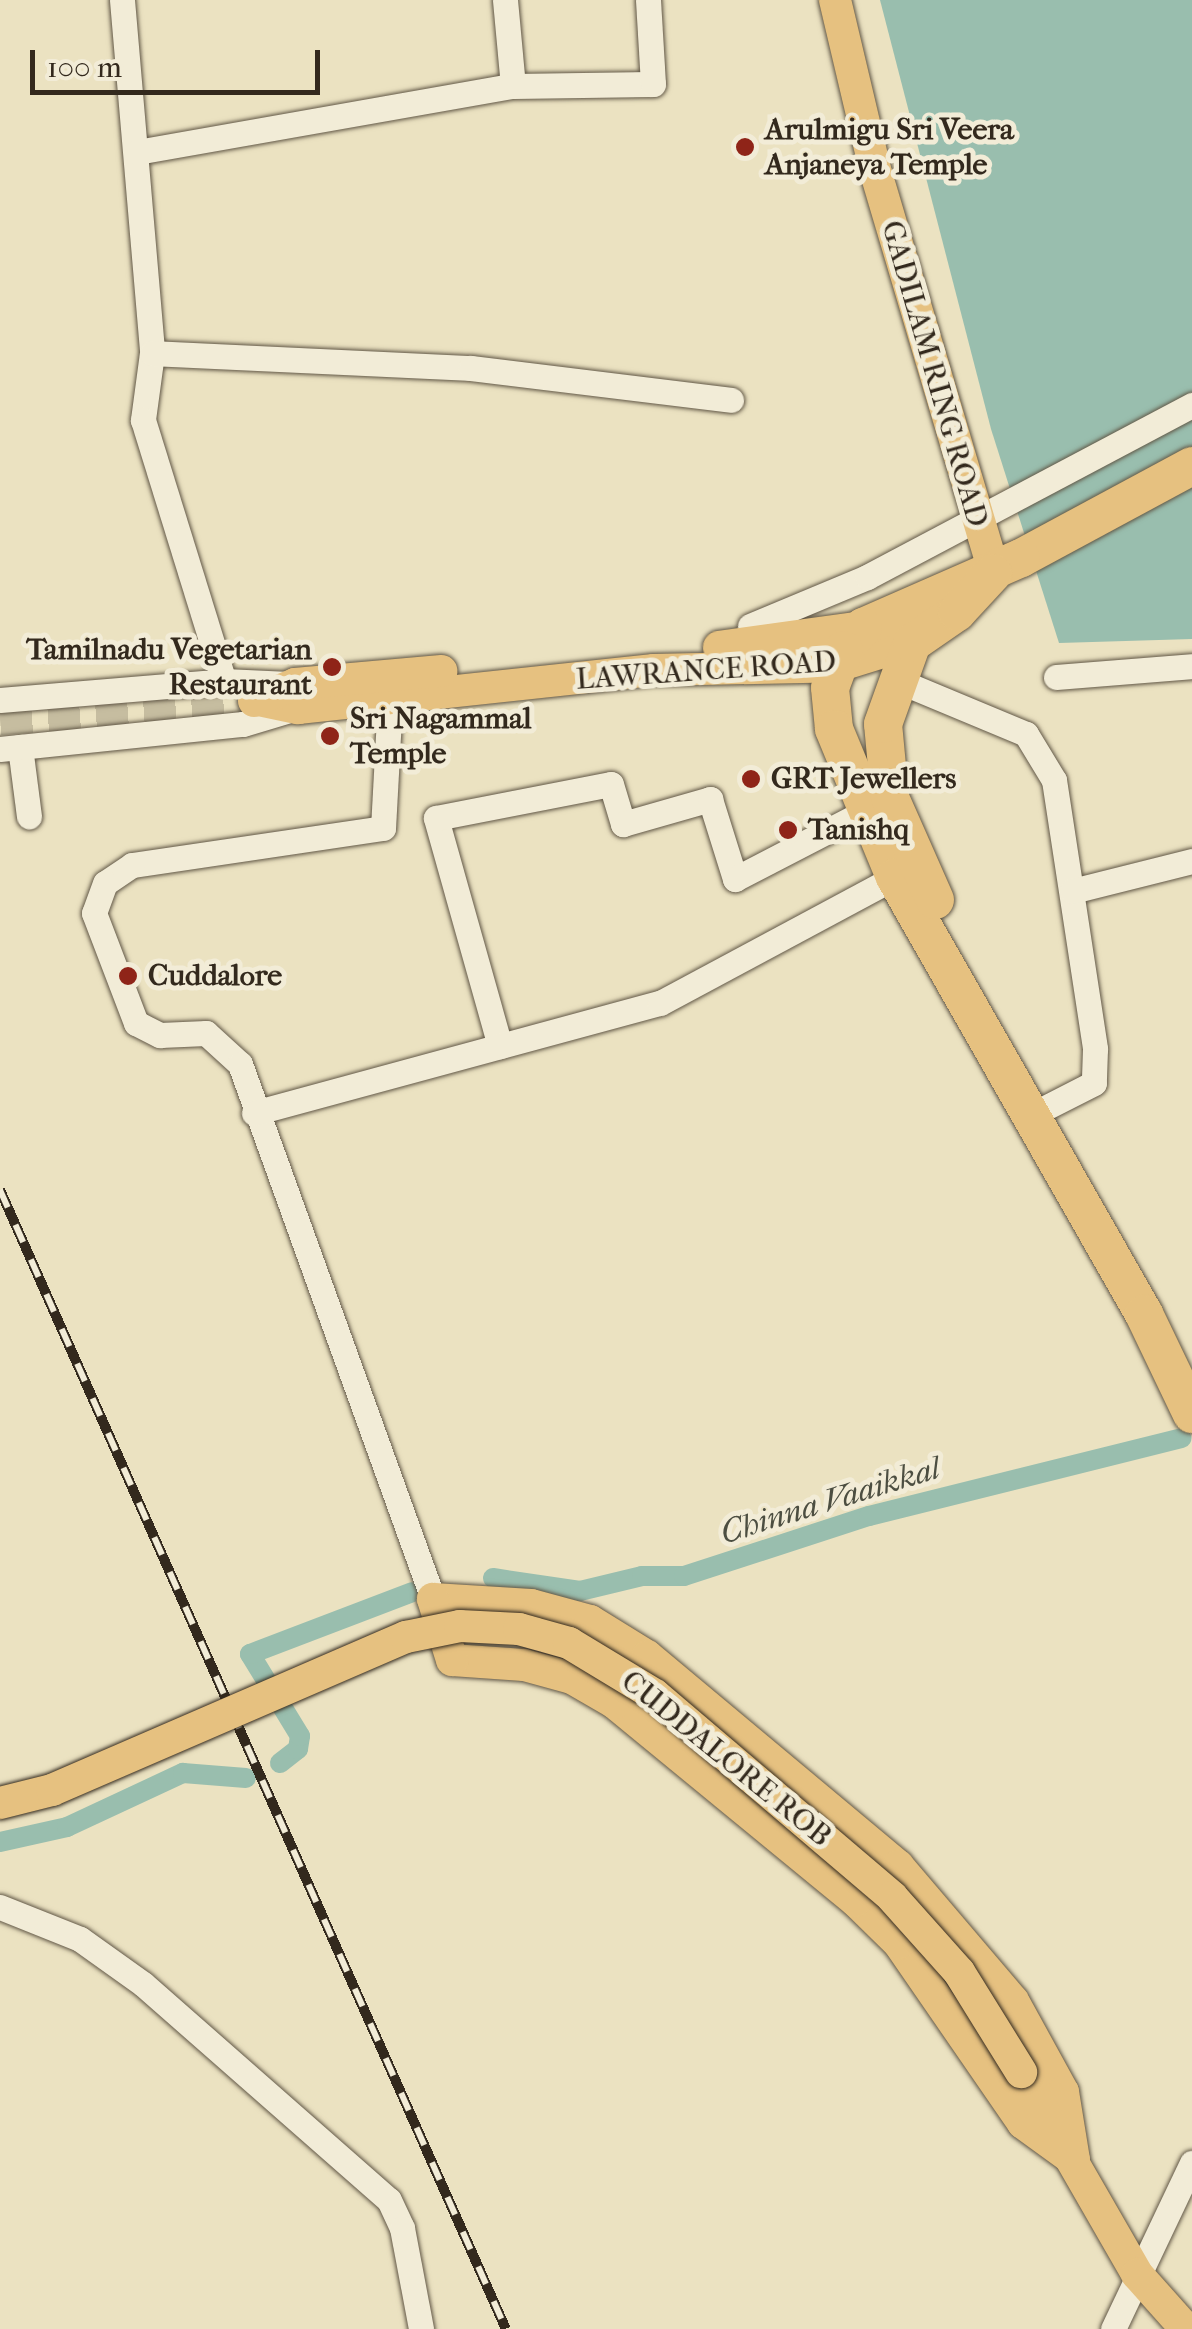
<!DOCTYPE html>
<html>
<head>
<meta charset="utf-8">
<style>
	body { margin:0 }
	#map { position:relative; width:1192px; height:2329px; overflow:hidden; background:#ebe2c1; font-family:"IM FELL French Canon",serif }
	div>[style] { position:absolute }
	.water>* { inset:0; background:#99beae }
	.canal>* { height:20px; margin:-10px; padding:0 10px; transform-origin:10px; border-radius:10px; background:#99beae }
	.major-tunnel>* { height:32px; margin-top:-16px; transform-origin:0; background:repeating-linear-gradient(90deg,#c6bda0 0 32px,transparent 0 48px) }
	.roads { filter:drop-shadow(0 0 2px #615746) drop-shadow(0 0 2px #615746) }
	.minor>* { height:25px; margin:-12.5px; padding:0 12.5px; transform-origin:12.5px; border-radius:12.5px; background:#f2ecd7 }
	.major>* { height:32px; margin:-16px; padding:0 16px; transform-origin:16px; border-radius:16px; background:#e6c180 }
	.highway>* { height:38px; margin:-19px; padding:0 19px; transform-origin:19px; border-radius:19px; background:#e6c180 }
	.rail>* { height:10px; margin-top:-5px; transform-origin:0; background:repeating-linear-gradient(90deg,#f2ecd7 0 19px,#33291d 0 38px); box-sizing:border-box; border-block:2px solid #33291d }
	.bridges { filter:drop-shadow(0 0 2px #33291d) drop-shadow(0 0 2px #33291d) }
	.major-bridge>* { height:32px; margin:-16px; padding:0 16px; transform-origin:16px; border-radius:16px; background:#e6c180 }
	.dots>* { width:28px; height:28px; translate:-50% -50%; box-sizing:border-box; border:5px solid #f2ecd7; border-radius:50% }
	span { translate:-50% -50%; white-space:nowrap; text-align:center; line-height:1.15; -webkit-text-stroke:10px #f2ecd7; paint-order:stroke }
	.poi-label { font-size:30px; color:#33291d; font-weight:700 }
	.left { translate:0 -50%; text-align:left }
	.right { translate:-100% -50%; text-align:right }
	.street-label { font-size:30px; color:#33291d }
	.water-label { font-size:32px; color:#4c4e41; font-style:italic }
	.scale { position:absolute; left:30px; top:50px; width:290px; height:45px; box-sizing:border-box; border:5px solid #33291d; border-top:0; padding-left:12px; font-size:30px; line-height:35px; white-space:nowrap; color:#33291d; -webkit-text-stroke:8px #f2ecd7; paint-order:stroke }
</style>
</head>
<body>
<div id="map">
	<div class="water">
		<div style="clip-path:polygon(880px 0,1192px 0,1192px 639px,1059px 643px,991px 429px)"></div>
	</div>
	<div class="canal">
		<div style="left:493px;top:1578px;width:88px;rotate:8.5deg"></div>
		<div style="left:580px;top:1591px;width:64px;rotate:-13.6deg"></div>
		<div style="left:642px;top:1576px;width:42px"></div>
		<div style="left:684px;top:1576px;width:194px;rotate:-18deg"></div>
		<div style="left:869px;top:1516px;width:322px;rotate:-14deg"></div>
		<div style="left:280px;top:1763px;width:23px;rotate:-38deg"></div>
		<div style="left:298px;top:1749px;width:13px;rotate:-81deg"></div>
		<div style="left:300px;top:1736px;width:96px;rotate:-121.4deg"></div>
		<div style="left:250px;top:1654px;width:173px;rotate:-20.9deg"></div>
		<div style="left:0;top:1842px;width:69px;rotate:-12.6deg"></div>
		<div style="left:67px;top:1827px;width:128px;rotate:-25deg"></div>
		<div style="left:183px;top:1773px;width:63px;rotate:4.5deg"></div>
	</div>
	<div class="major-tunnel">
		<div style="left:0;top:719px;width:249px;rotate:-4.2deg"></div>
	</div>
	<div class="roads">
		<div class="minor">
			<div style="left:122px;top:0;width:354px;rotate:85.1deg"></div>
			<div style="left:152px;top:353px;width:68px;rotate:97.7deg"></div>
			<div style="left:143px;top:420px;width:273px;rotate:72.8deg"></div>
			<div style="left:505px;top:0;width:86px;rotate:84.7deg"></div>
			<div style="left:137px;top:152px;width:382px;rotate:-10deg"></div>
			<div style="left:513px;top:86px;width:140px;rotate:-0.8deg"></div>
			<div style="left:653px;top:84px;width:84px;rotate:-93.4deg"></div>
			<div style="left:152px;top:353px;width:319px;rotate:2.7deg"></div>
			<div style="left:471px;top:368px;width:262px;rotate:7deg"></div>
			<div style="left:750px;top:626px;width:127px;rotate:-22.7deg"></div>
			<div style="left:867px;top:577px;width:368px;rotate:-27.9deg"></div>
			<div style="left:1056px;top:677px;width:136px;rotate:-4.6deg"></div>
			<div style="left:894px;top:679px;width:143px;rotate:22.6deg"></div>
			<div style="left:1026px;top:734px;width:54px;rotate:58.7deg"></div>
			<div style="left:1054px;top:780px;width:272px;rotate:81.3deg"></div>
			<div style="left:1095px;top:1049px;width:34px;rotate:92deg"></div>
			<div style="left:1094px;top:1083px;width:51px;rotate:152.9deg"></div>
			<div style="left:390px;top:699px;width:129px;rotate:93.1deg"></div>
			<div style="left:383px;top:828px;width:254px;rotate:171.6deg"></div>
			<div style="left:132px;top:865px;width:32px;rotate:146deg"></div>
			<div style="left:105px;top:883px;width:32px;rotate:110deg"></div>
			<div style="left:94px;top:913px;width:118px;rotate:69.1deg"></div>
			<div style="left:136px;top:1023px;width:27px;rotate:27deg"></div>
			<div style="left:160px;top:1035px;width:46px;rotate:-2.5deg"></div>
			<div style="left:206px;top:1033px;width:46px;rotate:42.4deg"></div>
			<div style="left:240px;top:1064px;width:569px;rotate:70.16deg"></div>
			<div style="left:0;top:700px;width:225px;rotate:-4.8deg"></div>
			<div style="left:224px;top:681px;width:65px;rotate:2.6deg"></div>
			<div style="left:20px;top:747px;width:70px;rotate:82.6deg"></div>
			<div style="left:0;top:749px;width:244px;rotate:-5.9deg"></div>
			<div style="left:243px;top:724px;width:52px;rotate:-16.7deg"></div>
			<div style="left:1072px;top:891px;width:124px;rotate:-14deg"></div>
			<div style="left:500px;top:1046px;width:237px;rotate:-105.7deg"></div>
			<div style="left:436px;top:818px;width:178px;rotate:-11deg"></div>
			<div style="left:611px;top:784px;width:42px;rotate:73.3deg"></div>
			<div style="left:623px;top:824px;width:91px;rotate:-16deg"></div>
			<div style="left:710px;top:799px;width:84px;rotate:72.6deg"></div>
			<div style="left:735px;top:879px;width:148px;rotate:-27.4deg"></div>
			<div style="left:254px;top:1113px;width:421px;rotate:-15.2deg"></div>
			<div style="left:660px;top:1003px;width:267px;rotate:-28.2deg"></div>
			<div style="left:0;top:1907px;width:86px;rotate:21.8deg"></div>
			<div style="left:80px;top:1939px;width:77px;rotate:35.5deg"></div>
			<div style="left:143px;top:1984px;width:327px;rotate:41.3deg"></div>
			<div style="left:389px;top:2200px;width:31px;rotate:65deg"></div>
			<div style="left:402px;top:2228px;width:103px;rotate:79.3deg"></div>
			<div style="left:1113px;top:2329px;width:184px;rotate:-64.6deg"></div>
		</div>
		<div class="major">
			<div style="left:835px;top:0;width:178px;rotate:76.7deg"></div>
			<div style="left:876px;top:173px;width:415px;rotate:73.5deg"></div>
			<div style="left:719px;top:647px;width:145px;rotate:-7.9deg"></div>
			<div style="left:259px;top:700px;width:40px;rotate:12deg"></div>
			<div style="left:298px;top:708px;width:358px;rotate:-6.1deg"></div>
			<div style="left:654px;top:670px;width:184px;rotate:-1.2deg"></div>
			<div style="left:838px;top:666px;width:77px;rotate:-17.3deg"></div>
			<div style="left:254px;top:701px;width:44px;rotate:-22.5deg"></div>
			<div style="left:295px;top:684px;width:147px;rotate:-5.1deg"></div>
			<div style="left:433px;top:1599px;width:98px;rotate:3.5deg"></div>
			<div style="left:531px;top:1605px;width:61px;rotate:15.2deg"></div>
			<div style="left:590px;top:1621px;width:67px;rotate:31.6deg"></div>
			<div style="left:647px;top:1656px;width:327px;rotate:39.9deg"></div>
			<div style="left:898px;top:1866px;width:177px;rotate:49.6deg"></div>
			<div style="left:1013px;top:2001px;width:104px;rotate:61.2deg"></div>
			<div style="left:1063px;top:2092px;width:69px;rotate:80.8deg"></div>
			<div style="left:1074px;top:2160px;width:63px;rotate:-144deg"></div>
			<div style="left:1023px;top:2123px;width:219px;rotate:-124.6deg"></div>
			<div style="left:899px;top:1943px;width:60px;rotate:-135.7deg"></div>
			<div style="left:856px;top:1901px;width:312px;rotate:-140.6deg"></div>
			<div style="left:615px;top:1703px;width:50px;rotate:-149.8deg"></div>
			<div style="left:572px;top:1678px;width:50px;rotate:-164.8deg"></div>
			<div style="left:524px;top:1665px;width:72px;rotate:-176deg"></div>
			<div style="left:452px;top:1660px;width:64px;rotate:-107.3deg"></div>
			<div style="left:1021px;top:2072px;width:233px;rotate:60.1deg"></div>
			<div style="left:1137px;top:2274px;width:74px;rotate:48.3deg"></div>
		</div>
		<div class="highway">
			<div style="left:1192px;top:466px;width:194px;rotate:151.7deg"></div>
			<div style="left:1021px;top:558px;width:172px;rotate:156.4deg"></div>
			<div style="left:863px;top:627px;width:30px;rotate:130deg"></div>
			<div style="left:844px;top:650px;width:40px;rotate:110.2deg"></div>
			<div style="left:830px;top:688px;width:41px;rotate:84.4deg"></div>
			<div style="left:834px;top:729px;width:160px;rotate:67.6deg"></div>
			<div style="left:895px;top:877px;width:503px;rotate:60.33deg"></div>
			<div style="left:1144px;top:1314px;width:111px;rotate:64.4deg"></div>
			<div style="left:935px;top:900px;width:111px;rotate:-113.8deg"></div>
			<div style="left:890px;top:798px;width:74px;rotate:-95.4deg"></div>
			<div style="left:883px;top:724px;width:86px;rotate:-70.3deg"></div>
			<div style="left:912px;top:643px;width:55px;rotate:-34.6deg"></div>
			<div style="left:957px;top:612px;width:53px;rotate:-47.3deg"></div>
		</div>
	</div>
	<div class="rail">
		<div style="left:0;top:1190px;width:1246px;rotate:66.05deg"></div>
	</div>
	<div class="bridges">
		<div class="major-bridge">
			<div style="left:0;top:1803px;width:54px;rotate:-14deg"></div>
			<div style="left:52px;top:1790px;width:386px;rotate:-23.4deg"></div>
			<div style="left:406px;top:1637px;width:55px;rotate:-11.5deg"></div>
			<div style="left:460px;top:1626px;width:59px;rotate:2.9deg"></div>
			<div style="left:519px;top:1629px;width:52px;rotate:15.6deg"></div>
			<div style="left:569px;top:1643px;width:100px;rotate:31.2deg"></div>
			<div style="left:655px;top:1695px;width:311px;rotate:40.4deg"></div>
			<div style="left:892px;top:1897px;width:101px;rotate:48.2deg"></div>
			<div style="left:959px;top:1972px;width:118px;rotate:58.2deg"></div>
		</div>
	</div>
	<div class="dots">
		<div style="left:745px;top:147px;background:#8f2418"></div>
		<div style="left:332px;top:667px;background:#8f2418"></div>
		<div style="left:330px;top:736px;background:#8f2418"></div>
		<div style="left:751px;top:779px;background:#8f2418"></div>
		<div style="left:788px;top:830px;background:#8f2418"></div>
		<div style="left:128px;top:976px;background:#8f2418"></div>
	</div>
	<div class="poi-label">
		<span class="left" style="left:765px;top:147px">Arulmigu Sri Veera<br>Anjaneya Temple</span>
		<span class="right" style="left:312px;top:667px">Tamilnadu Vegetarian<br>Restaurant</span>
		<span class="left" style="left:350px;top:736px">Sri Nagammal<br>Temple</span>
		<span class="left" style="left:771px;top:779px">GRT Jewellers</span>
		<span class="left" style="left:808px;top:830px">Tanishq</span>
		<span class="left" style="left:148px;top:976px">Cuddalore</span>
	</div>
	<div class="street-label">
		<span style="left:934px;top:374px;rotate:74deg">GADILAM RING ROAD</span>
		<span style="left:706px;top:671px;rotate:-4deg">LAWRANCE ROAD</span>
		<span style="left:726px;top:1759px;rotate:39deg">CUDDALORE ROB</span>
	</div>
	<div class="water-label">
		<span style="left:830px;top:1501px;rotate:-17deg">Chinna Vaaikkal</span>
	</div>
	<div class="scale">100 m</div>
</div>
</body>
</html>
